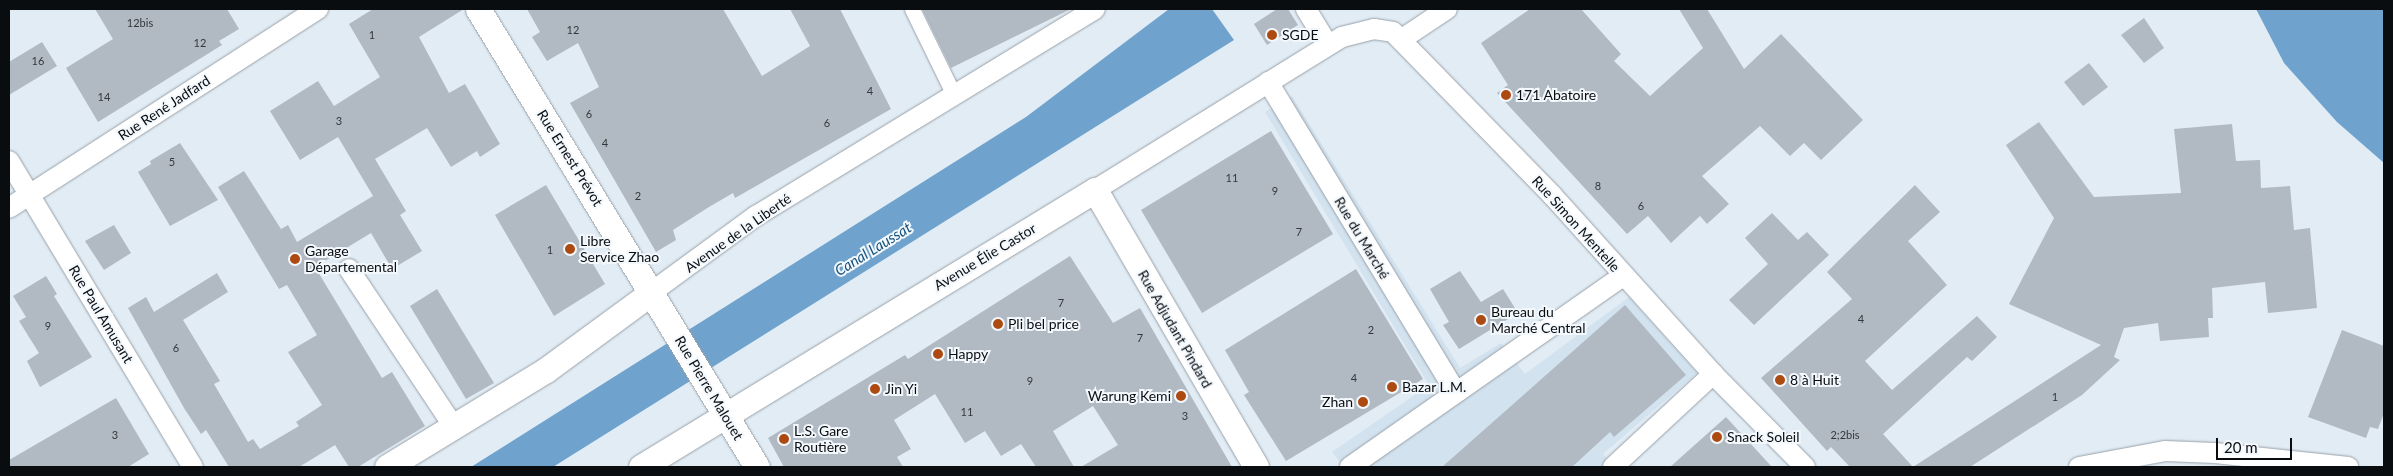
<!DOCTYPE html>
<html>
<head>
<meta charset="utf-8">
<style>
	body { margin:0 }
	#map { position:relative; width:2393px; height:476px; overflow:hidden; background:#e2ecf4; font-family:Lato,sans-serif }
	div>[style] { position:absolute }
	.built>* { inset:0; background:#d2e2ef }
	.water>* { inset:0; background:#6fa3cd }
	.building>* { inset:0; background:#b1bac2 }
	.roads { filter:drop-shadow(0 0 1px #98a1a9) drop-shadow(0 0 1px #98a1a9) }
	.pedestrian>* { height:15px; margin:-7.5px; padding:0 7.5px; transform-origin:7.5px; border-radius:7.5px; background:#fff }
	.minor>* { height:20px; margin:-10px; padding:0 10px; transform-origin:10px; border-radius:10px; background:#fff }
	.tertiary>* { height:25px; margin:-12.5px; padding:0 12.5px; transform-origin:12.5px; border-radius:12.5px; background:#fff }
	.dots>* { width:14px; height:14px; translate:-50% -50%; box-sizing:border-box; border:2px solid #f3f8fd; border-radius:50% }
	span { translate:-50% -50%; white-space:nowrap; text-align:center; line-height:1.15; -webkit-text-stroke:4px #f3f8fd; paint-order:stroke }
	.number-label { font-size:11px; color:#34383c }
	.number-label span { -webkit-text-stroke-width:0 }
	.poi-label { font-size:14px; color:#0a0d10 }
	.left { translate:0 -50%; text-align:left }
	.right { translate:-100% -50%; text-align:right }
	.street-label { font-size:14px; color:#0a0d10 }
	.water-label { font-size:15px; color:#17527b; font-style:italic }
	.frame { position:absolute; inset:0; border:10px solid #0a0d10; pointer-events:none }
	.scale { position:absolute; left:2216px; top:438px; width:76px; height:22px; box-sizing:border-box; border:2px solid #0a0d10; border-top:0; padding-left:6px; font-size:15px; line-height:18px; white-space:nowrap; color:#0a0d10; -webkit-text-stroke:4px #f3f8fd; paint-order:stroke }
</style>
</head>
<body>
<div id="map">
	<div class="built">
		<div style="clip-path:polygon(1292px 96px,1460px 368px,1501px 343px,1525px 374px,1629px 297px,1697px 373px,1603px 454px,1615px 467px,1344px 467px,1332px 452px,1429px 385px,1265px 112px)"></div>
	</div>
	<div class="water">
		<div style="clip-path:polygon(1169px 9px,1212px 9px,1234px 40px,553px 467px,471px 467px,1026px 117px)"></div>
		<div style="clip-path:polygon(2256px 9px,2384px 9px,2384px 163px,2337px 122px,2284px 63px)"></div>
	</div>
	<div class="building">
		<div style="clip-path:polygon(95px 9px,227px 9px,239px 29px,219px 41px,222px 45px,98px 122px,66px 68px,113px 39px)"></div>
		<div style="clip-path:polygon(373px 9px,464px 9px,419px 37px,449px 93px,465px 84px,500px 144px,480px 157px,477px 151px,451px 167px,427px 128px,375px 159px,406px 211px,400px 215px,422px 251px,392px 269px,371px 233px,315px 267px,382px 378px,392px 372px,425px 426px,358px 467px,349px 467px,335px 445px,299px 467px,229px 467px,206px 430px,201px 434px,184px 408px,128px 308px,146px 297px,154px 312px,217px 273px,228px 292px,183px 320px,220px 381px,214px 384px,248px 442px,253px 439px,260px 449px,299px 426px,296px 422px,322px 405px,288px 352px,317px 335px,287px 285px,279px 289px,218px 187px,244px 171px,281px 229px,288px 225px,297px 242px,373px 196px,338px 137px,300px 160px,270px 111px,318px 81px,334px 106px,380px 77px,349px 24px)"></div>
		<div style="clip-path:polygon(527px 9px,723px 9px,762px 76px,810px 46px,790px 9px,840px 9px,891px 109px,735px 198px,733px 193px,709px 207px,673px 230px,676px 240px,656px 252px,570px 103px,599px 87px,578px 43px,547px 61px,532px 37px,540px 32px)"></div>
		<div style="clip-path:polygon(922px 9px,1071px 9px,951px 68px)"></div>
		<div style="clip-path:polygon(1277px 9px,1288px 9px,1298px 25px,1267px 45px,1254px 24px)"></div>
		<div style="clip-path:polygon(1530px 9px,1581px 9px,1621px 54px,1614px 61px,1650px 96px,1703px 48px,1679px 9px,1707px 9px,1744px 69px,1781px 34px,1863px 120px,1821px 160px,1804px 143px,1790px 156px,1760px 126px,1702px 176px,1729px 204px,1707px 224px,1700px 216px,1671px 243px,1648px 216px,1627px 234px,1497px 93px,1508px 85px,1481px 43px)"></div>
		<div style="clip-path:polygon(2144px 18px,2164px 48px,2144px 63px,2121px 35px)"></div>
		<div style="clip-path:polygon(42px 42px,57px 66px,9px 95px,9px 62px)"></div>
		<div style="clip-path:polygon(2089px 63px,2108px 87px,2083px 106px,2064px 82px)"></div>
		<div style="clip-path:polygon(2039px 122px,2094px 197px,2181px 193px,2174px 129px,2232px 124px,2236px 161px,2260px 160px,2261px 188px,2290px 186px,2294px 230px,2310px 228px,2317px 308px,2268px 313px,2265px 282px,2212px 288px,2213px 318px,2208px 318px,2209px 337px,2160px 341px,2158px 323px,2124px 328px,2114px 357px,2120px 360px,2082px 395px,1970px 467px,1913px 467px,2101px 345px,2009px 304px,2054px 218px,2006px 145px)"></div>
		<div style="clip-path:polygon(1271px 131px,1333px 234px,1202px 313px,1141px 210px)"></div>
		<div style="clip-path:polygon(180px 143px,218px 200px,170px 226px,138px 172px,151px 164px,150px 161px)"></div>
		<div style="clip-path:polygon(546px 185px,605px 284px,554px 316px,495px 215px)"></div>
		<div style="clip-path:polygon(1915px 185px,1940px 212px,1908px 241px,1947px 285px,1865px 361px,1892px 390px,1977px 316px,1997px 337px,1972px 361px,1967px 357px,1883px 434px,1913px 467px,1850px 467px,1831px 447px,1827px 451px,1761px 378px,1852px 299px,1827px 272px)"></div>
		<div style="clip-path:polygon(1772px 213px,1798px 240px,1807px 232px,1829px 255px,1754px 325px,1729px 300px,1768px 264px,1745px 238px)"></div>
		<div style="clip-path:polygon(114px 225px,131px 253px,104px 270px,85px 241px)"></div>
		<div style="clip-path:polygon(1070px 256px,1113px 323px,1140px 308px,1232px 467px,1081px 467px,1118px 445px,1093px 406px,1053px 431px,1074px 467px,1036px 467px,1021px 444px,1001px 456px,985px 431px,965px 443px,935px 394px,894px 420px,911px 449px,897px 457px,903px 467px,784px 467px,768px 438px,905px 355px,908px 359px)"></div>
		<div style="clip-path:polygon(1356px 269px,1423px 379px,1286px 461px,1244px 395px,1249px 392px,1225px 350px)"></div>
		<div style="clip-path:polygon(1460px 271px,1481px 302px,1503px 289px,1518px 313px,1459px 349px,1443px 325px,1449px 322px,1430px 289px)"></div>
		<div style="clip-path:polygon(46px 276px,57px 294px,54px 296px,92px 357px,40px 387px,27px 361px,39px 353px,19px 321px,26px 317px,13px 296px)"></div>
		<div style="clip-path:polygon(437px 289px,494px 383px,466px 399px,410px 306px)"></div>
		<div style="clip-path:polygon(1625px 305px,1686px 375px,1614px 437px,1610px 432px,1572px 467px,1442px 467px)"></div>
		<div style="clip-path:polygon(2342px 330px,2384px 346px,2384px 413px,2378px 429px,2370px 427px,2366px 438px,2308px 417px)"></div>
		<div style="clip-path:polygon(116px 398px,149px 454px,128px 467px,9px 467px,9px 460px)"></div>
		<div style="clip-path:polygon(1726px 417px,1772px 467px,1670px 467px)"></div>
	</div>
	<div class="roads">
		<div class="pedestrian">
			<div style="left:912px;top:9px;width:96px;rotate:64deg"></div>
		</div>
		<div class="minor">
			<div style="left:1306px;top:9px;width:42px;rotate:58.6deg"></div>
			<div style="left:1402px;top:39px;width:54px;rotate:-33.7deg"></div>
			<div style="left:1268px;top:82px;width:363px;rotate:58.8deg"></div>
			<div style="left:9px;top:161px;width:357px;rotate:59deg"></div>
			<div style="left:1095px;top:190px;width:291px;rotate:-31.8deg"></div>
			<div style="left:1342px;top:37px;width:33px;rotate:-14deg"></div>
			<div style="left:1374px;top:29px;width:19px;rotate:9deg"></div>
			<div style="left:1393px;top:32px;width:228px;rotate:45.7deg"></div>
			<div style="left:1552px;top:195px;width:241px;rotate:48deg"></div>
			<div style="left:1713px;top:374px;width:131px;rotate:45.3deg"></div>
			<div style="left:9px;top:208px;width:368px;rotate:-32.8deg"></div>
			<div style="left:349px;top:269px;width:190px;rotate:56.4deg"></div>
			<div style="left:652px;top:292px;width:129px;rotate:-36.2deg"></div>
			<div style="left:756px;top:216px;width:397px;rotate:-31.4deg"></div>
			<div style="left:1350px;top:467px;width:333px;rotate:-35deg"></div>
			<div style="left:1613px;top:467px;width:137px;rotate:-42.9deg"></div>
			<div style="left:2079px;top:467px;width:87px;rotate:-10.5deg"></div>
			<div style="left:2165px;top:451px;width:50px;rotate:2.3deg"></div>
			<div style="left:2215px;top:453px;width:134px;rotate:6deg"></div>
		</div>
		<div class="tertiary">
			<div style="left:478px;top:9px;width:536px;rotate:58.65deg"></div>
			<div style="left:387px;top:467px;width:186px;rotate:-31.4deg"></div>
			<div style="left:546px;top:370px;width:132px;rotate:-36.3deg"></div>
			<div style="left:641px;top:467px;width:532px;rotate:-31.39deg"></div>
			<div style="left:1095px;top:190px;width:320px;rotate:59.8deg"></div>
		</div>
	</div>
	<div class="dots">
		<div style="left:1272px;top:35px;background:#ad4a12"></div>
		<div style="left:1506px;top:95px;background:#ad4a12"></div>
		<div style="left:570px;top:249px;background:#ad4a12"></div>
		<div style="left:295px;top:259px;background:#ad4a12"></div>
		<div style="left:1481px;top:320px;background:#ad4a12"></div>
		<div style="left:998px;top:324px;background:#ad4a12"></div>
		<div style="left:938px;top:354px;background:#ad4a12"></div>
		<div style="left:1780px;top:380px;background:#ad4a12"></div>
		<div style="left:1392px;top:387px;background:#ad4a12"></div>
		<div style="left:875px;top:389px;background:#ad4a12"></div>
		<div style="left:1181px;top:396px;background:#ad4a12"></div>
		<div style="left:1363px;top:402px;background:#ad4a12"></div>
		<div style="left:1717px;top:437px;background:#ad4a12"></div>
		<div style="left:784px;top:439px;background:#ad4a12"></div>
	</div>
	<div class="number-label">
		<span style="left:140px;top:23px">12bis</span>
		<span style="left:573px;top:30px">12</span>
		<span style="left:372px;top:35px">1</span>
		<span style="left:200px;top:43px">12</span>
		<span style="left:38px;top:61px">16</span>
		<span style="left:870px;top:91px">4</span>
		<span style="left:104px;top:97px">14</span>
		<span style="left:589px;top:114px">6</span>
		<span style="left:339px;top:121px">3</span>
		<span style="left:827px;top:123px">6</span>
		<span style="left:605px;top:143px">4</span>
		<span style="left:172px;top:162px">5</span>
		<span style="left:1232px;top:178px">11</span>
		<span style="left:1598px;top:186px">8</span>
		<span style="left:1275px;top:191px">9</span>
		<span style="left:638px;top:196px">2</span>
		<span style="left:1641px;top:206px">6</span>
		<span style="left:1299px;top:232px">7</span>
		<span style="left:550px;top:250px">1</span>
		<span style="left:1061px;top:303px">7</span>
		<span style="left:1861px;top:319px">4</span>
		<span style="left:48px;top:326px">9</span>
		<span style="left:1371px;top:330px">2</span>
		<span style="left:1140px;top:338px">7</span>
		<span style="left:176px;top:348px">6</span>
		<span style="left:1354px;top:378px">4</span>
		<span style="left:1030px;top:381px">9</span>
		<span style="left:2055px;top:397px">1</span>
		<span style="left:967px;top:412px">11</span>
		<span style="left:1185px;top:416px">3</span>
		<span style="left:115px;top:435px">3</span>
		<span style="left:1845px;top:435px">2;2bis</span>
	</div>
	<div class="poi-label">
		<span class="left" style="left:1282px;top:35px">SGDE</span>
		<span class="left" style="left:1516px;top:95px">171 Abatoire</span>
		<span class="left" style="left:580px;top:249px">Libre<br>Service Zhao</span>
		<span class="left" style="left:305px;top:259px">Garage<br>Départemental</span>
		<span class="left" style="left:1491px;top:320px">Bureau du<br>Marché Central</span>
		<span class="left" style="left:1008px;top:324px">Pli bel price</span>
		<span class="left" style="left:948px;top:354px">Happy</span>
		<span class="left" style="left:1790px;top:380px">8 à Huit</span>
		<span class="left" style="left:1402px;top:387px">Bazar L.M.</span>
		<span class="left" style="left:885px;top:389px">Jin Yi</span>
		<span class="right" style="left:1171px;top:396px">Warung Kemi</span>
		<span class="right" style="left:1353px;top:402px">Zhan</span>
		<span class="left" style="left:794px;top:439px">L.S. Gare<br>Routière</span>
		<span class="left" style="left:1727px;top:437px">Snack Soleil</span>
	</div>
	<div class="street-label">
		<span style="left:164px;top:108px;rotate:-33deg">Rue René Jadfard</span>
		<span style="left:570px;top:158px;rotate:58deg">Rue Ernest Prévot</span>
		<span style="left:1576px;top:224px;rotate:48deg">Rue Simon Mentelle</span>
		<span style="left:738px;top:233px;rotate:-35deg">Avenue de la Liberté</span>
		<span style="left:1362px;top:238px;rotate:59deg">Rue du Marché</span>
		<span style="left:985px;top:257px;rotate:-31deg">Avenue Élie Castor</span>
		<span style="left:101px;top:314px;rotate:59deg">Rue Paul Amusant</span>
		<span style="left:1175px;top:329px;rotate:60deg">Rue Adjudant Pindard</span>
		<span style="left:709px;top:388px;rotate:59deg">Rue Pierre Malouet</span>
	</div>
	<div class="water-label">
		<span style="left:873px;top:249px;rotate:-32deg">Canal Laussat</span>
	</div>
	<div class="frame"></div>
	<div class="scale">20 m</div>
</div>
</body>
</html>
